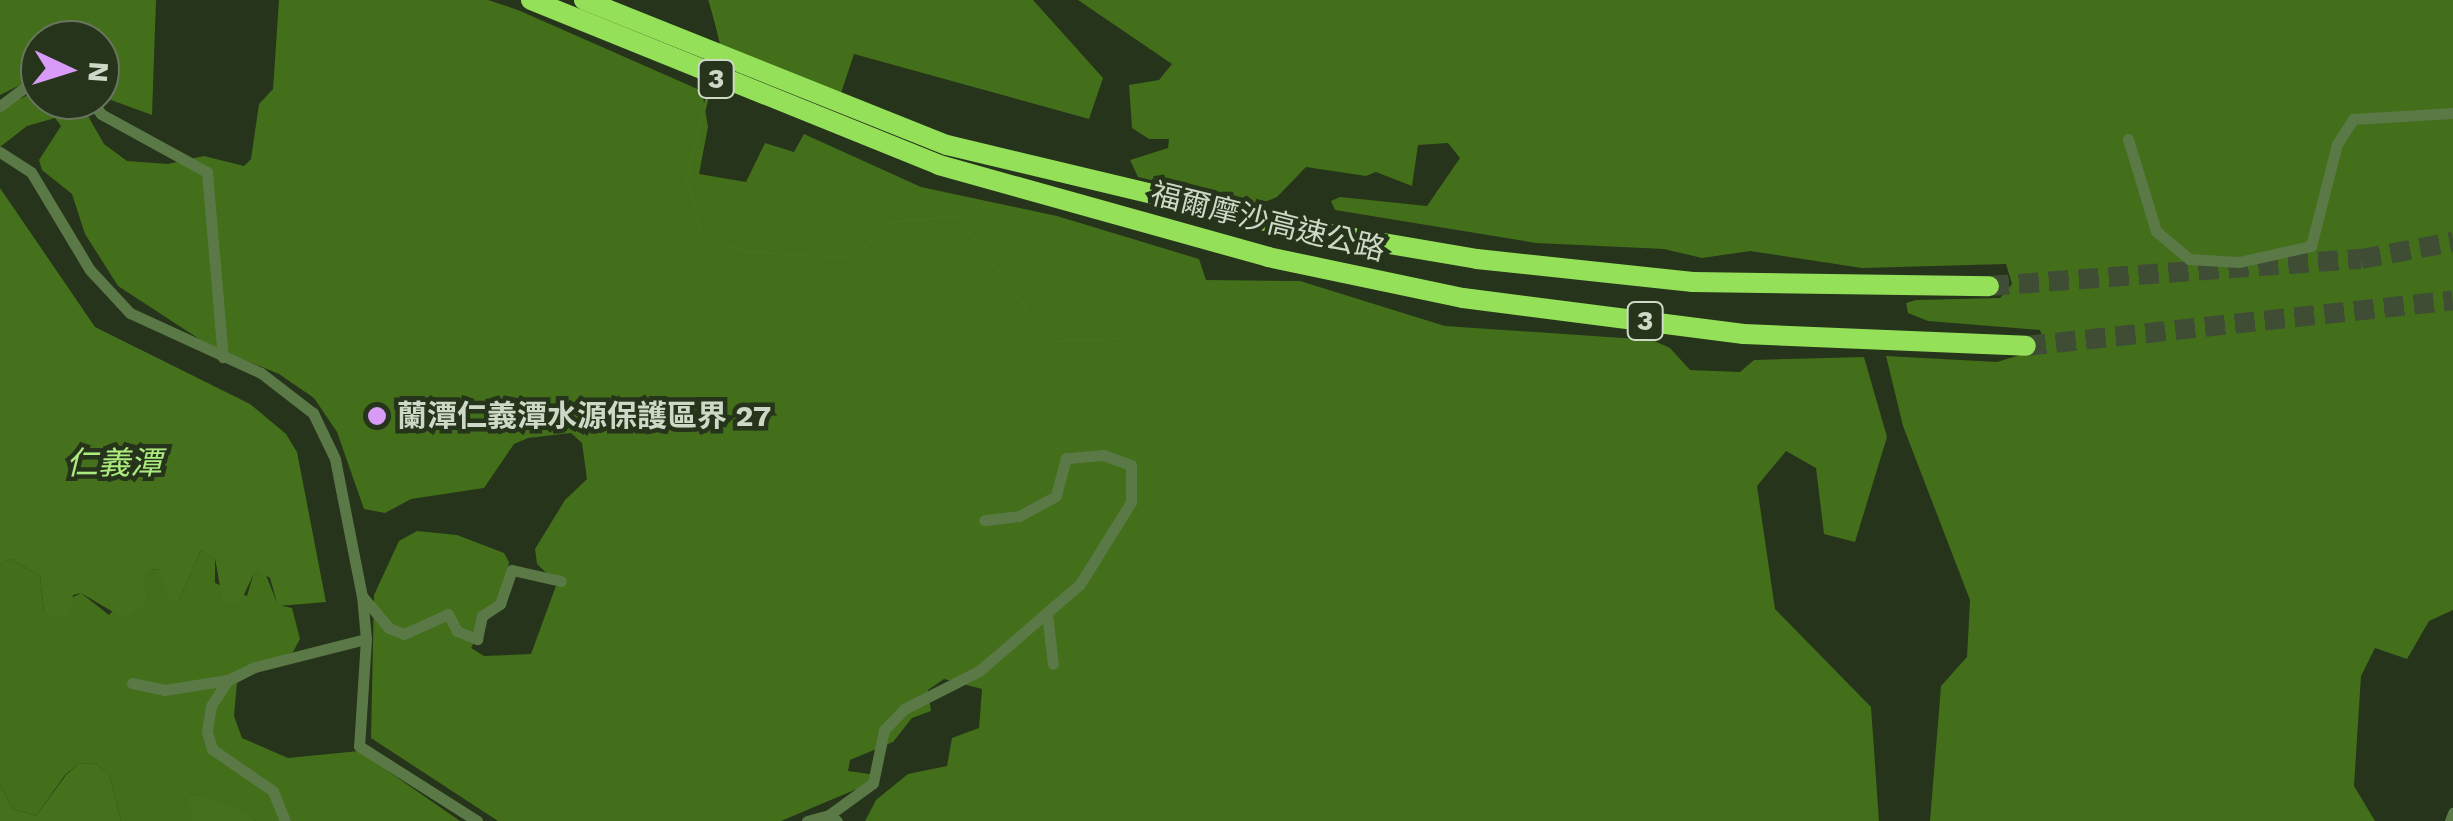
<!DOCTYPE html>
<html>
<head>
<meta charset="utf-8">
<style>
	body { margin:0 }
	#map { position:relative; width:2453px; height:821px; overflow:hidden; background:#25341a; font-family:"Work Sans","Noto Sans TC",sans-serif }
	div>[style] { position:absolute }
	.forest>* { inset:0; background:#436e1a }
	.water>* { inset:0; background:#45711d }
	.stream>* { height:2.5px; margin:-1.25px; padding:0 1.25px; transform-origin:1.25px; border-radius:1.25px; background:#45711d }
	.motorway-tunnel>* { height:20px; margin-top:-10px; transform-origin:0; background:repeating-linear-gradient(90deg,#3e4d34 0 20px,transparent 0 30px) }
	.minor>* { height:11px; margin:-5.5px; padding:0 5.5px; transform-origin:5.5px; border-radius:5.5px; background:#5b7946 }
	.motorway>* { height:20px; margin:-10px; padding:0 10px; transform-origin:10px; border-radius:10px; background:#95e059 }
	.dots>* { width:28px; height:28px; translate:-50% -50%; box-sizing:border-box; border:5px solid #25341a; border-radius:50% }
	span { translate:-50% -50%; white-space:nowrap; text-align:center; line-height:1.15; -webkit-text-stroke:9px #25341a; paint-order:stroke }
	.shield-label span { padding:2px 8px; background:#25341a; border:2px solid; border-radius:8px; -webkit-text-stroke-width:0 }
	.shield-label { font-size:28px; color:#ced8c7; font-weight:700 }
	.street-label { font-size:30px; color:#ced8c7 }
	.poi-label { font-size:30px; color:#ced8c7; font-weight:700 }
	.left { translate:0 -50%; text-align:left }
	.water-label { font-size:32px; color:#adeb7f; font-style:italic }
	.north { position:absolute; left:20px; top:20px; width:100px; height:100px; box-sizing:border-box; background:#25341a; border:2px solid #69765f; border-radius:50%; rotate:94deg; font-size:28px; font-weight:700; line-height:40px; text-align:center; color:#ced8c7 }
	.north::after { content:''; display:block; margin:auto; width:35px; height:45px; background:#d89bf8; clip-path:polygon(50% 0,100% 100%,50% 72%,0 100%) }
</style>
</head>
<body>
<div id="map">
	<div class="forest">
		<div style="clip-path:polygon(0 0,156px 0,152px 115px,100px 96px,100px 40px,40px 40px,40px 75px,0 95px)"></div>
		<div style="clip-path:polygon(279px 0,488px 0,518px 10px,702px 91px,708px 127px,699px 174px,746px 182px,765px 143px,794px 152px,804px 134px,921px 187px,1057px 216px,1199px 259px,1206px 280px,1300px 281px,1445px 326px,1652px 340px,1670px 348px,1690px 370px,1740px 372px,1754px 360px,1864px 357px,1887px 437px,1855px 542px,1824px 534px,1816px 468px,1786px 451px,1757px 486px,1775px 609px,1871px 707px,1879px 821px,865px 821px,876px 800px,908px 774px,947px 766px,952px 738px,979px 728px,982px 689px,944px 679px,928px 690px,931px 711px,912px 718px,893px 742px,850px 760px,848px 771px,877px 775px,871px 783px,781px 821px,498px 821px,371px 738px,374px 595px,399px 541px,417px 531px,457px 535px,504px 553px,509px 562px,503px 593px,471px 648px,484px 656px,531px 654px,557px 583px,537px 564px,535px 549px,565px 500px,587px 479px,582px 443px,571px 433px,528px 438px,514px 444px,484px 488px,411px 499px,385px 513px,364px 509px,337px 432px,314px 398px,279px 374px,210px 346px,118px 286px,85px 234px,72px 194px,42px 170px,39px 160px,61px 126px,55px 118px,27px 126px,0 147px,0 109px,40px 89px,40px 100px,91px 100px,88px 116px,104px 144px,127px 161px,168px 164px,204px 156px,244px 166px,251px 159px,259px 104px,273px 89px)"></div>
		<div style="clip-path:polygon(710px 0,1033px 0,1103px 78px,1089px 119px,854px 54px,841px 93px,720px 45px)"></div>
		<div style="clip-path:polygon(1078px 0,2453px 0,2453px 610px,2429px 621px,2407px 659px,2375px 648px,2361px 676px,2354px 786px,2375px 821px,1930px 821px,1941px 686px,1967px 657px,1970px 600px,1903px 426px,1886px 356px,1997px 362px,2046px 347px,2040px 330px,1928px 321px,1908px 313px,1906px 303px,1916px 300px,2000px 298px,2012px 284px,2006px 264px,1862px 268px,1750px 251px,1702px 258px,1664px 249px,1536px 243px,1335px 210px,1331px 201px,1340px 197px,1427px 206px,1460px 158px,1448px 143px,1418px 145px,1412px 186px,1376px 172px,1366px 176px,1306px 167px,1277px 197px,1258px 205px,1138px 177px,1130px 160px,1168px 148px,1169px 139px,1149px 139px,1132px 128px,1129px 85px,1159px 80px,1172px 64px)"></div>
		<div style="clip-path:polygon(201px 550px,215px 557px,215px 583px,247px 596px,255px 569px,264px 570px,278px 605px,292px 608px,300px 639px,293px 652px,237px 683px,234px 716px,242px 738px,288px 758px,359px 751px,460px 821px,256px 821px,191px 793px,191px 821px,121px 821px,109px 773px,94px 763px,78px 764px,65px 775px,36px 816px,13px 809px,0 785px,0 564px,11px 559px,40px 576px,44px 612px,81px 593px,109px 615px,150px 570px,158px 569px,179px 600px)"></div>
	</div>
	<div class="water">
		<div style="clip-path:polygon(0 188px,95px 327px,250px 404px,286px 434px,297px 452px,326px 602px,278px 606px,270px 578px,256px 569px,240px 603px,223px 603px,215px 558px,201px 550px,179px 600px,171px 602px,158px 569px,150px 570px,144px 577px,147px 603px,125px 619px,81px 593px,73px 595px,70px 614px,53px 617px,44px 612px,40px 576px,11px 559px,0 564px)"></div>
		<div style="clip-path:polygon(94px 763px,109px 773px,121px 821px,0 821px,0 785px,13px 809px,36px 816px,66px 775px,78px 764px)"></div>
		<div style="clip-path:polygon(190px 793px,232px 806px,256px 821px,191px 821px)"></div>
	</div>
	<div class="stream">
		<div style="left:710px;top:0;width:48px;rotate:74.2deg"></div>
		<div style="left:711px;top:82px;width:99px;rotate:104deg"></div>
		<div style="left:687px;top:178px;width:58px;rotate:75deg"></div>
		<div style="left:702px;top:234px;width:45px;rotate:22deg"></div>
		<div style="left:744px;top:251px;width:112px;rotate:3.6deg"></div>
		<div style="left:856px;top:258px;width:47px;rotate:-50.2deg"></div>
		<div style="left:886px;top:222px;width:72px;rotate:-4.8deg"></div>
		<div style="left:958px;top:216px;width:155px;rotate:53.6deg"></div>
		<div style="left:1050px;top:341px;width:68px;rotate:-2.5deg"></div>
		<div style="left:1118px;top:338px;width:72px;rotate:32.6deg"></div>
	</div>
	<div class="motorway-tunnel">
		<div style="left:1989px;top:286px;width:373px;rotate:-4.2deg"></div>
		<div style="left:2361px;top:259px;width:94px;rotate:-10.5deg"></div>
		<div style="left:2026px;top:346px;width:429px;rotate:-6.1deg"></div>
	</div>
	<div class="minor">
		<div style="left:91px;top:100px;width:17px;rotate:54deg"></div>
		<div style="left:101px;top:114px;width:121px;rotate:28.7deg"></div>
		<div style="left:207px;top:172px;width:186px;rotate:85.1deg"></div>
		<div style="left:0;top:106px;width:50px;rotate:-36.9deg"></div>
		<div style="left:2128px;top:139px;width:96px;rotate:73.1deg"></div>
		<div style="left:2156px;top:231px;width:43px;rotate:40.3deg"></div>
		<div style="left:2189px;top:259px;width:50px;rotate:3.4deg"></div>
		<div style="left:2239px;top:262px;width:74px;rotate:-12.5deg"></div>
		<div style="left:2311px;top:246px;width:105px;rotate:-75.7deg"></div>
		<div style="left:2337px;top:144px;width:30px;rotate:-57deg"></div>
		<div style="left:2353px;top:119px;width:100px;rotate:-3.4deg"></div>
		<div style="left:0;top:152px;width:37px;rotate:33deg"></div>
		<div style="left:31px;top:172px;width:114px;rotate:59deg"></div>
		<div style="left:90px;top:270px;width:59px;rotate:47.1deg"></div>
		<div style="left:130px;top:313px;width:144px;rotate:24.6deg"></div>
		<div style="left:261px;top:373px;width:66px;rotate:37.6deg"></div>
		<div style="left:313px;top:413px;width:51px;rotate:64.4deg"></div>
		<div style="left:335px;top:459px;width:140px;rotate:78.9deg"></div>
		<div style="left:362px;top:596px;width:43px;rotate:84.7deg"></div>
		<div style="left:366px;top:639px;width:107px;rotate:93.7deg"></div>
		<div style="left:359px;top:746px;width:140px;rotate:32.4deg"></div>
		<div style="left:362px;top:596px;width:42px;rotate:49.8deg"></div>
		<div style="left:389px;top:628px;width:16px;rotate:22deg"></div>
		<div style="left:404px;top:634px;width:48px;rotate:-24.4deg"></div>
		<div style="left:448px;top:614px;width:19px;rotate:62deg"></div>
		<div style="left:457px;top:631px;width:22px;rotate:22deg"></div>
		<div style="left:477px;top:639px;width:24px;rotate:-78deg"></div>
		<div style="left:482px;top:616px;width:22px;rotate:-34deg"></div>
		<div style="left:500px;top:604px;width:36px;rotate:-71deg"></div>
		<div style="left:512px;top:570px;width:50px;rotate:12.7deg"></div>
		<div style="left:1047px;top:614px;width:50px;rotate:83.2deg"></div>
		<div style="left:132px;top:683px;width:33px;rotate:12deg"></div>
		<div style="left:164px;top:690px;width:65px;rotate:-8.9deg"></div>
		<div style="left:829px;top:815px;width:54px;rotate:-36deg"></div>
		<div style="left:873px;top:783px;width:54px;rotate:-78.3deg"></div>
		<div style="left:884px;top:730px;width:29px;rotate:-46deg"></div>
		<div style="left:904px;top:709px;width:84px;rotate:-26.9deg"></div>
		<div style="left:979px;top:671px;width:133px;rotate:-40.7deg"></div>
		<div style="left:1080px;top:584px;width:97px;rotate:-58.1deg"></div>
		<div style="left:1131px;top:502px;width:37px;rotate:-90deg"></div>
		<div style="left:1131px;top:465px;width:30px;rotate:-160deg"></div>
		<div style="left:1103px;top:455px;width:37px;rotate:175deg"></div>
		<div style="left:1066px;top:458px;width:39px;rotate:105deg"></div>
		<div style="left:1056px;top:496px;width:42px;rotate:151.6deg"></div>
		<div style="left:1019px;top:516px;width:35px;rotate:173deg"></div>
		<div style="left:285px;top:821px;width:32px;rotate:-112deg"></div>
		<div style="left:273px;top:791px;width:74px;rotate:-145.5deg"></div>
		<div style="left:212px;top:749px;width:19px;rotate:-106deg"></div>
		<div style="left:207px;top:731px;width:25px;rotate:-81deg"></div>
		<div style="left:211px;top:706px;width:31px;rotate:-57deg"></div>
		<div style="left:228px;top:680px;width:30px;rotate:-26deg"></div>
		<div style="left:255px;top:667px;width:114px;rotate:-14.2deg"></div>
		<div style="left:807px;top:821px;width:23px;rotate:-15deg"></div>
		<div style="left:829px;top:815px;width:10px;rotate:37deg"></div>
		<div style="left:2450px;top:821px;width:9px;rotate:-69deg"></div>
	</div>
	<div class="motorway">
		<div style="left:531px;top:0;width:440px;rotate:22deg"></div>
		<div style="left:939px;top:165px;width:342px;rotate:15.6deg"></div>
		<div style="left:1268px;top:257px;width:199px;rotate:11.9deg"></div>
		<div style="left:1463px;top:298px;width:283px;rotate:7.3deg"></div>
		<div style="left:1744px;top:334px;width:282px;rotate:2.4deg"></div>
		<div style="left:584px;top:0;width:391px;rotate:21.8deg"></div>
		<div style="left:947px;top:145px;width:353px;rotate:13.4deg"></div>
		<div style="left:1290px;top:227px;width:190px;rotate:9.7deg"></div>
		<div style="left:1477px;top:259px;width:217px;rotate:6.1deg"></div>
		<div style="left:1693px;top:282px;width:296px;rotate:0.8deg"></div>
	</div>
	<div class="dots">
		<div style="left:377px;top:416px;background:#d89bf8"></div>
	</div>
	<div class="shield-label">
		<span style="left:716px;top:79px">3</span>
		<span style="left:1645px;top:321px">3</span>
	</div>
	<div class="street-label">
		<span style="left:1268px;top:222px;rotate:14deg">福爾摩沙高速公路</span>
	</div>
	<div class="poi-label">
		<span class="left" style="left:397px;top:416px">蘭潭仁義潭水源保護區界 27</span>
	</div>
	<div class="water-label">
		<span style="left:114px;top:463px">仁義潭</span>
	</div>
	<div class="north">N</div>
</div>
</body>
</html>
